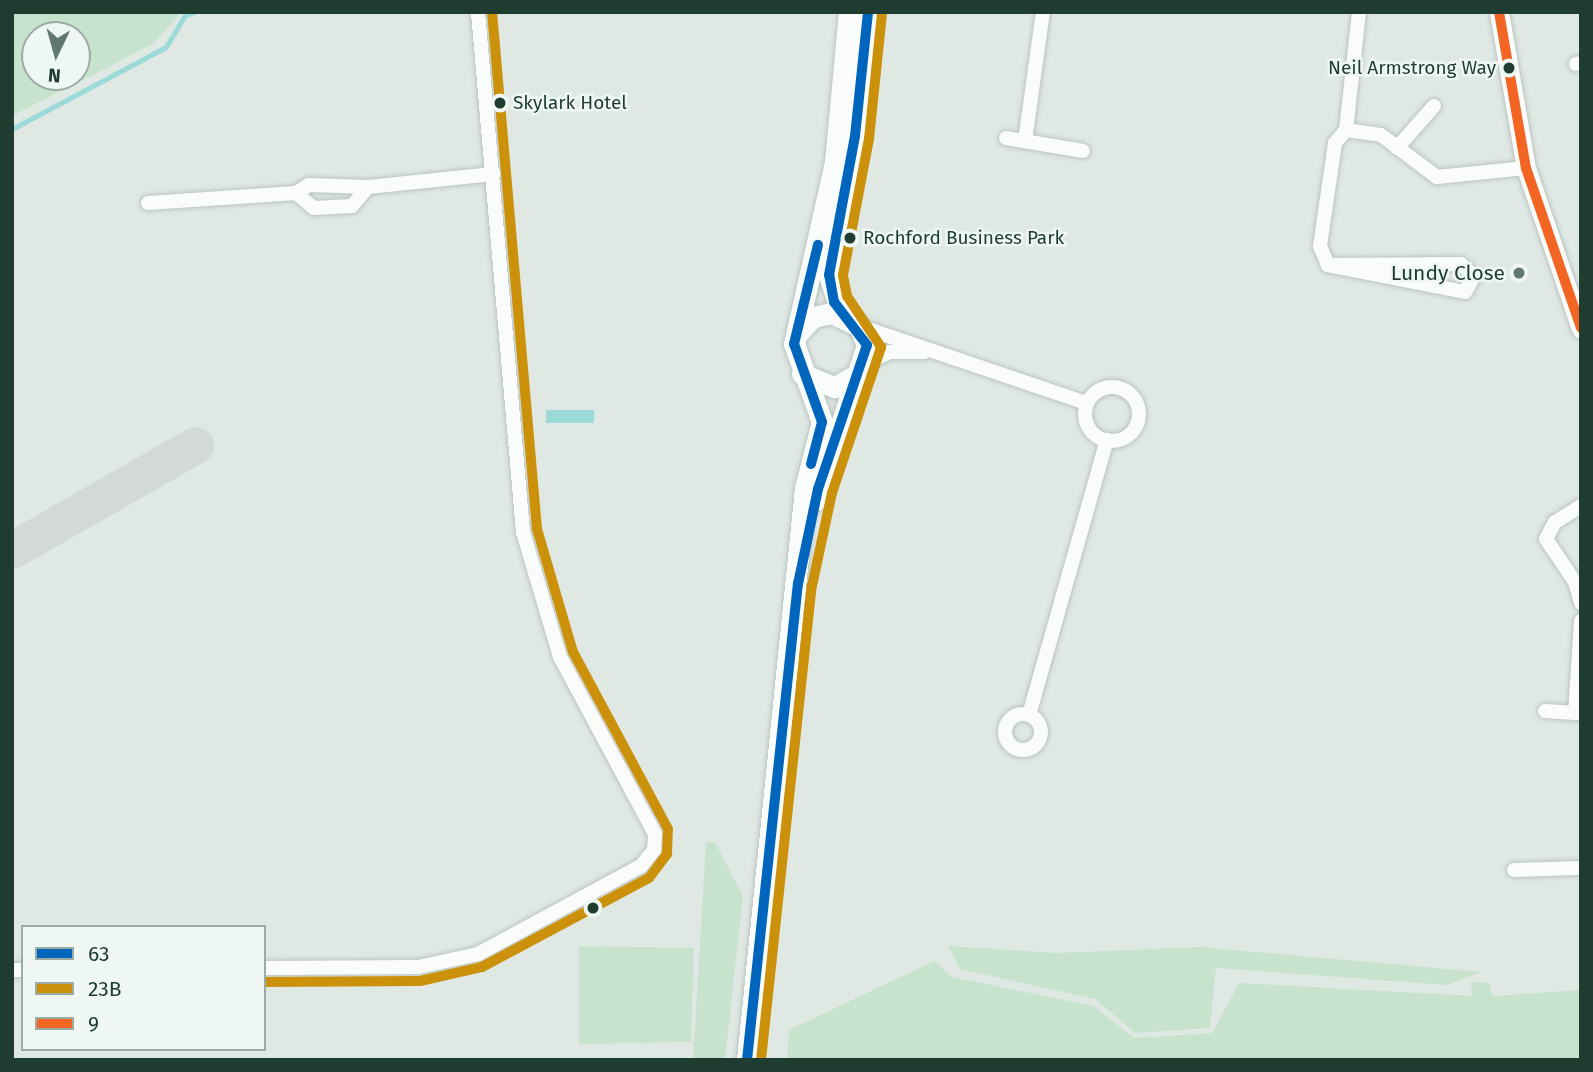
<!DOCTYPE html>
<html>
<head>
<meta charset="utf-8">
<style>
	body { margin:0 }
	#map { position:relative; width:1593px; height:1072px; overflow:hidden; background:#e0e8e4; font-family:"Fira Sans",sans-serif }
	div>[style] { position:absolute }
	.green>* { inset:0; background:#c8e3cd }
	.water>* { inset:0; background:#9cdada }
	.stream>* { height:4.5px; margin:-2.25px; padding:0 2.25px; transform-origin:2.25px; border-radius:2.25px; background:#9cdada }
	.taxiway>* { height:37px; margin:-18.5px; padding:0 18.5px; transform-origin:18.5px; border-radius:18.5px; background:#d2d9d6 }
	.roads { filter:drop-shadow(0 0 2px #bac5bf) drop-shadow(0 0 2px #bac5bf) }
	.minor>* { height:14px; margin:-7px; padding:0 7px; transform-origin:7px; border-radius:7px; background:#fafcfb }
	.minor>.ring { margin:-7px; padding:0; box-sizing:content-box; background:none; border:14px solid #fafcfb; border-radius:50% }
	.tertiary>* { height:19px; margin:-9.5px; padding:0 9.5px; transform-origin:9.5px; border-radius:9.5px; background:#fafcfb }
	.secondary>* { height:21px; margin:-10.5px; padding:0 10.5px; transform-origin:10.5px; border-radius:10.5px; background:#fafcfb }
	.bus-1>* { height:10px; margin:-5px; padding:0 5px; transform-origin:5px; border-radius:5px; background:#0065bd }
	.bus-2>* { height:10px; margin:-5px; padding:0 5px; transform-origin:5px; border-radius:5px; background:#cc910a }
	.bus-3>* { height:10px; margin:-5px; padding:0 5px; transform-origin:5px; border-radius:5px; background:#f26522 }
	.dots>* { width:19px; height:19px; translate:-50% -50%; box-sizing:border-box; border:4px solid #eef7f1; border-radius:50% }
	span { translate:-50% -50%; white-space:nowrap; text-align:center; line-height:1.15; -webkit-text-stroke:5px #eef7f1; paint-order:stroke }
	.bus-label { font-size:19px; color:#1e3c30 }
	.right { translate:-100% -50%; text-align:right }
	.left { translate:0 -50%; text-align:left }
	.poi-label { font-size:21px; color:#1e3c30 }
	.frame { position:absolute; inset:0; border:14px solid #1e3c30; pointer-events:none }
	.legend { position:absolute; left:21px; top:925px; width:245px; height:126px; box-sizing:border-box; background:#eef7f1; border:2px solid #9baca4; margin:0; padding:9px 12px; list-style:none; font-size:21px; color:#1e3c30 }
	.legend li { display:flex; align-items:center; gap:14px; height:35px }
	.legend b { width:35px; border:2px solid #9baca4 }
	.north { position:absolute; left:21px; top:21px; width:70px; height:70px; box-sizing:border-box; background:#eef7f1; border:2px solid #9baca4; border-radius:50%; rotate:185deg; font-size:19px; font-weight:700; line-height:28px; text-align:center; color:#1e3c30 }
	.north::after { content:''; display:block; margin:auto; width:24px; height:32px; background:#62786f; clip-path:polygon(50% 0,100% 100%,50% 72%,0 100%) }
</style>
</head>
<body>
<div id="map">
	<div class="green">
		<div style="clip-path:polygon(evenodd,12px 12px,182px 12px,153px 44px,12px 116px,12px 12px,35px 35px,77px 35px,77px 77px,35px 77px,35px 35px)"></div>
		<div style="clip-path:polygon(706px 842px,715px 842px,743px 896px,725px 1060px,693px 1060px)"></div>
		<div style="clip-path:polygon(579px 946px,694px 948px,691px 1042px,579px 1044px)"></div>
		<div style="clip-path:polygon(948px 946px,1057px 953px,1200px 947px,1481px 972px,1447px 985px,1216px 968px,1210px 1028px,1135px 1033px,1095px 999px,960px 969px)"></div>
		<div style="clip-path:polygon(934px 961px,952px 977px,1094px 1006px,1134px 1038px,1212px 1033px,1239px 983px,1472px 996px,1471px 982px,1490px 983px,1492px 996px,1581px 990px,1581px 1060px,787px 1060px,789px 1030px)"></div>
	</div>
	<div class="water">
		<div style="clip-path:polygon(546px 410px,594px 410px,594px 423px,546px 423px)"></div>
	</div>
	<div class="stream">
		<div style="left:12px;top:129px;width:174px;rotate:-28deg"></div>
		<div style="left:166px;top:47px;width:37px;rotate:-59deg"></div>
		<div style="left:185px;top:15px;width:10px;rotate:-17deg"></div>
	</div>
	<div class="taxiway">
		<div style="left:12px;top:550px;width:211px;rotate:-29.8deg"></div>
	</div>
	<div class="roads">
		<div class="minor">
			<div style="left:1576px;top:64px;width:5px;rotate:-11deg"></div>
			<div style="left:1346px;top:130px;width:35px;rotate:8deg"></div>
			<div style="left:1381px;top:135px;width:70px;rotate:36.9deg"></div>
			<div style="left:1437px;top:177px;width:89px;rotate:-5.8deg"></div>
			<div style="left:1006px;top:138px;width:78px;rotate:9.6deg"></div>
			<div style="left:1025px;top:141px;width:130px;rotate:-82.1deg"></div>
			<div style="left:1397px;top:148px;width:56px;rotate:-48.6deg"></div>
			<div style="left:296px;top:193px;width:23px;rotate:40deg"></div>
			<div style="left:314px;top:208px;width:38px;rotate:-3deg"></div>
			<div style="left:352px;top:206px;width:25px;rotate:-50deg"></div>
			<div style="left:148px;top:203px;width:148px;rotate:-3.9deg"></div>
			<div style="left:296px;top:193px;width:15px;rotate:-32deg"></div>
			<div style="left:309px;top:185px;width:59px;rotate:1.9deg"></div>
			<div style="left:368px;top:187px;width:126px;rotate:-5.9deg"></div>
			<div style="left:1461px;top:264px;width:18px;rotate:43deg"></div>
			<div style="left:1474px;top:276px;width:18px;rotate:119deg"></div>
			<div style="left:1465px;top:292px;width:140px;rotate:-168.9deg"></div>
			<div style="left:1328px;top:265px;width:133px;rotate:-0.4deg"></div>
			<div style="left:1328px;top:265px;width:21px;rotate:-113deg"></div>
			<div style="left:1320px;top:246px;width:104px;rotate:-81.7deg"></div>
			<div style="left:1335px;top:143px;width:17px;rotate:-50deg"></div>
			<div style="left:1346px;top:130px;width:119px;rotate:-83.7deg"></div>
			<div style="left:859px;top:326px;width:241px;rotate:18.7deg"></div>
			<div style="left:865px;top:364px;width:28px;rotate:-26deg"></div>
			<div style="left:890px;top:352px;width:34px"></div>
			<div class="ring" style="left:1085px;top:387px;width:40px;height:40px"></div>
			<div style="left:1581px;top:506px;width:31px;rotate:148deg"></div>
			<div style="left:1555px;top:522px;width:19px;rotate:118deg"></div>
			<div style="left:1546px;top:539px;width:52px;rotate:56deg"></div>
			<div style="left:1575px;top:582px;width:22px;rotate:74deg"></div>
			<div style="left:1581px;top:621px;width:92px;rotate:93.7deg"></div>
			<div style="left:1575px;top:713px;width:6px"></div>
			<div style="left:1545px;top:711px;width:30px;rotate:4deg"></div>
			<div class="ring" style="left:1005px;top:714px;width:22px;height:22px"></div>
			<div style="left:1029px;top:715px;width:286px;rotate:-74.2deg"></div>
			<div style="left:1514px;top:870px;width:67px;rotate:-1.7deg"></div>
			<div style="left:264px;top:968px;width:154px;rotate:-0.4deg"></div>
			<div style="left:418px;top:967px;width:61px;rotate:-12.2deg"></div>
			<div style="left:478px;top:954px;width:185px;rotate:-28.4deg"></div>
			<div style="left:641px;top:866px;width:21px;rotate:-51deg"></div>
			<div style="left:654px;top:850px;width:16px;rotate:-86deg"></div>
			<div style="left:655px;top:834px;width:201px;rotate:-118.2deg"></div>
			<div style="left:560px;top:657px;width:130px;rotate:-106.5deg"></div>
			<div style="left:523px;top:532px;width:522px;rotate:-94.95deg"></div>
			<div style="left:12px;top:970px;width:11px"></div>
		</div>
		<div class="tertiary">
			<div style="left:1499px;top:12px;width:158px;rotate:80.2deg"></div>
			<div style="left:1526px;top:168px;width:170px;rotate:71.1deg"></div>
		</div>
		<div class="secondary">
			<div style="left:842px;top:315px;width:42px;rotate:-108deg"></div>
			<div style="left:829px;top:275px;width:141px;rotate:-79.4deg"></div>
			<div style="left:855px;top:136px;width:125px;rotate:-84deg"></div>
			<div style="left:797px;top:334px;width:23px;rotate:-47deg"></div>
			<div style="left:813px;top:317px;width:19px;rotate:-12deg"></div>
			<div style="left:832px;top:313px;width:30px;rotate:26deg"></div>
			<div style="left:859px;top:326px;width:21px;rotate:67deg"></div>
			<div style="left:867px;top:345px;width:163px;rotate:108.2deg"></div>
			<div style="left:802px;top:374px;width:35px;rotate:22deg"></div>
			<div style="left:835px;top:387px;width:30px;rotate:-30deg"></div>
			<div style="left:747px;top:1060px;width:575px;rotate:-84.21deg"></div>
			<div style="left:805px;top:488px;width:68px;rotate:-75.6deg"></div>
			<div style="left:822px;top:422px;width:83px;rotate:-109.7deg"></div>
			<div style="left:794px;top:344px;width:187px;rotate:-77.3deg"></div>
			<div style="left:835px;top:162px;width:151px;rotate:-84.7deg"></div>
		</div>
	</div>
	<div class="bus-1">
		<div style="left:811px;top:464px;width:43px;rotate:-75.3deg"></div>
		<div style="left:822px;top:422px;width:83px;rotate:-109.7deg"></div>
		<div style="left:794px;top:344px;width:102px;rotate:-76.4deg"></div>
		<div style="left:747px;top:1060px;width:479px;rotate:-83.9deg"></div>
		<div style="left:798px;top:584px;width:97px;rotate:-78.1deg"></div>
		<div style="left:818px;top:489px;width:152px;rotate:-71.2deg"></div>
		<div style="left:867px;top:345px;width:54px;rotate:-127.5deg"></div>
		<div style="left:834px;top:302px;width:27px;rotate:-100deg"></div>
		<div style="left:829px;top:275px;width:141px;rotate:-79.4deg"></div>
		<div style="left:855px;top:136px;width:125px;rotate:-84deg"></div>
	</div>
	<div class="bus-2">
		<div style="left:264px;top:982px;width:156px;rotate:-0.4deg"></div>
		<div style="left:420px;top:981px;width:64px;rotate:-12.7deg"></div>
		<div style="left:482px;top:967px;width:189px;rotate:-28.1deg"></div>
		<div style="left:649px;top:878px;width:30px;rotate:-53deg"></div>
		<div style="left:667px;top:854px;width:25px;rotate:-88deg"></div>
		<div style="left:668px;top:829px;width:201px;rotate:-118.2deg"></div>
		<div style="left:573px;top:652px;width:128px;rotate:-106.3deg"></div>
		<div style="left:537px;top:529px;width:519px;rotate:-94.97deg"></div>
		<div style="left:761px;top:1060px;width:477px;rotate:-83.9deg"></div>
		<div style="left:812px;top:586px;width:95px;rotate:-77.9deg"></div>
		<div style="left:832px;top:493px;width:154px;rotate:-71.4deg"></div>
		<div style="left:881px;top:347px;width:61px;rotate:-123.7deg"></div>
		<div style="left:847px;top:296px;width:21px;rotate:-101deg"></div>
		<div style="left:843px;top:275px;width:138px;rotate:-79.2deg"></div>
		<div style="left:869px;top:139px;width:127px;rotate:-84.1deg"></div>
	</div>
	<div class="bus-3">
		<div style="left:1499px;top:12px;width:158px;rotate:80.2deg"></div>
		<div style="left:1526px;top:168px;width:169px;rotate:71deg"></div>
	</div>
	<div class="dots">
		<div style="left:1509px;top:68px;background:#1e3c30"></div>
		<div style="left:500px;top:103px;background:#1e3c30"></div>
		<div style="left:850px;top:238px;background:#1e3c30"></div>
		<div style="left:1519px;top:273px;background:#62786f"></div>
		<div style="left:593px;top:908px;background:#1e3c30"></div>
	</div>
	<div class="bus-label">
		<span class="right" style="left:1496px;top:68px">Neil Armstrong Way</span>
		<span class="left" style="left:513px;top:103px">Skylark Hotel</span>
		<span class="left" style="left:863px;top:238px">Rochford Business Park</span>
	</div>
	<div class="poi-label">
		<span class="right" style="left:1505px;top:273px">Lundy Close</span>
	</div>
	<div class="frame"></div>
	<ul class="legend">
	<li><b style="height:9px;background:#0065bd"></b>63</li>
	<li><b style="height:9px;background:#cc910a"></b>23B</li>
	<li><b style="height:9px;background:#f26522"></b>9</li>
	</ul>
	<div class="north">N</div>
</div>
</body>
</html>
